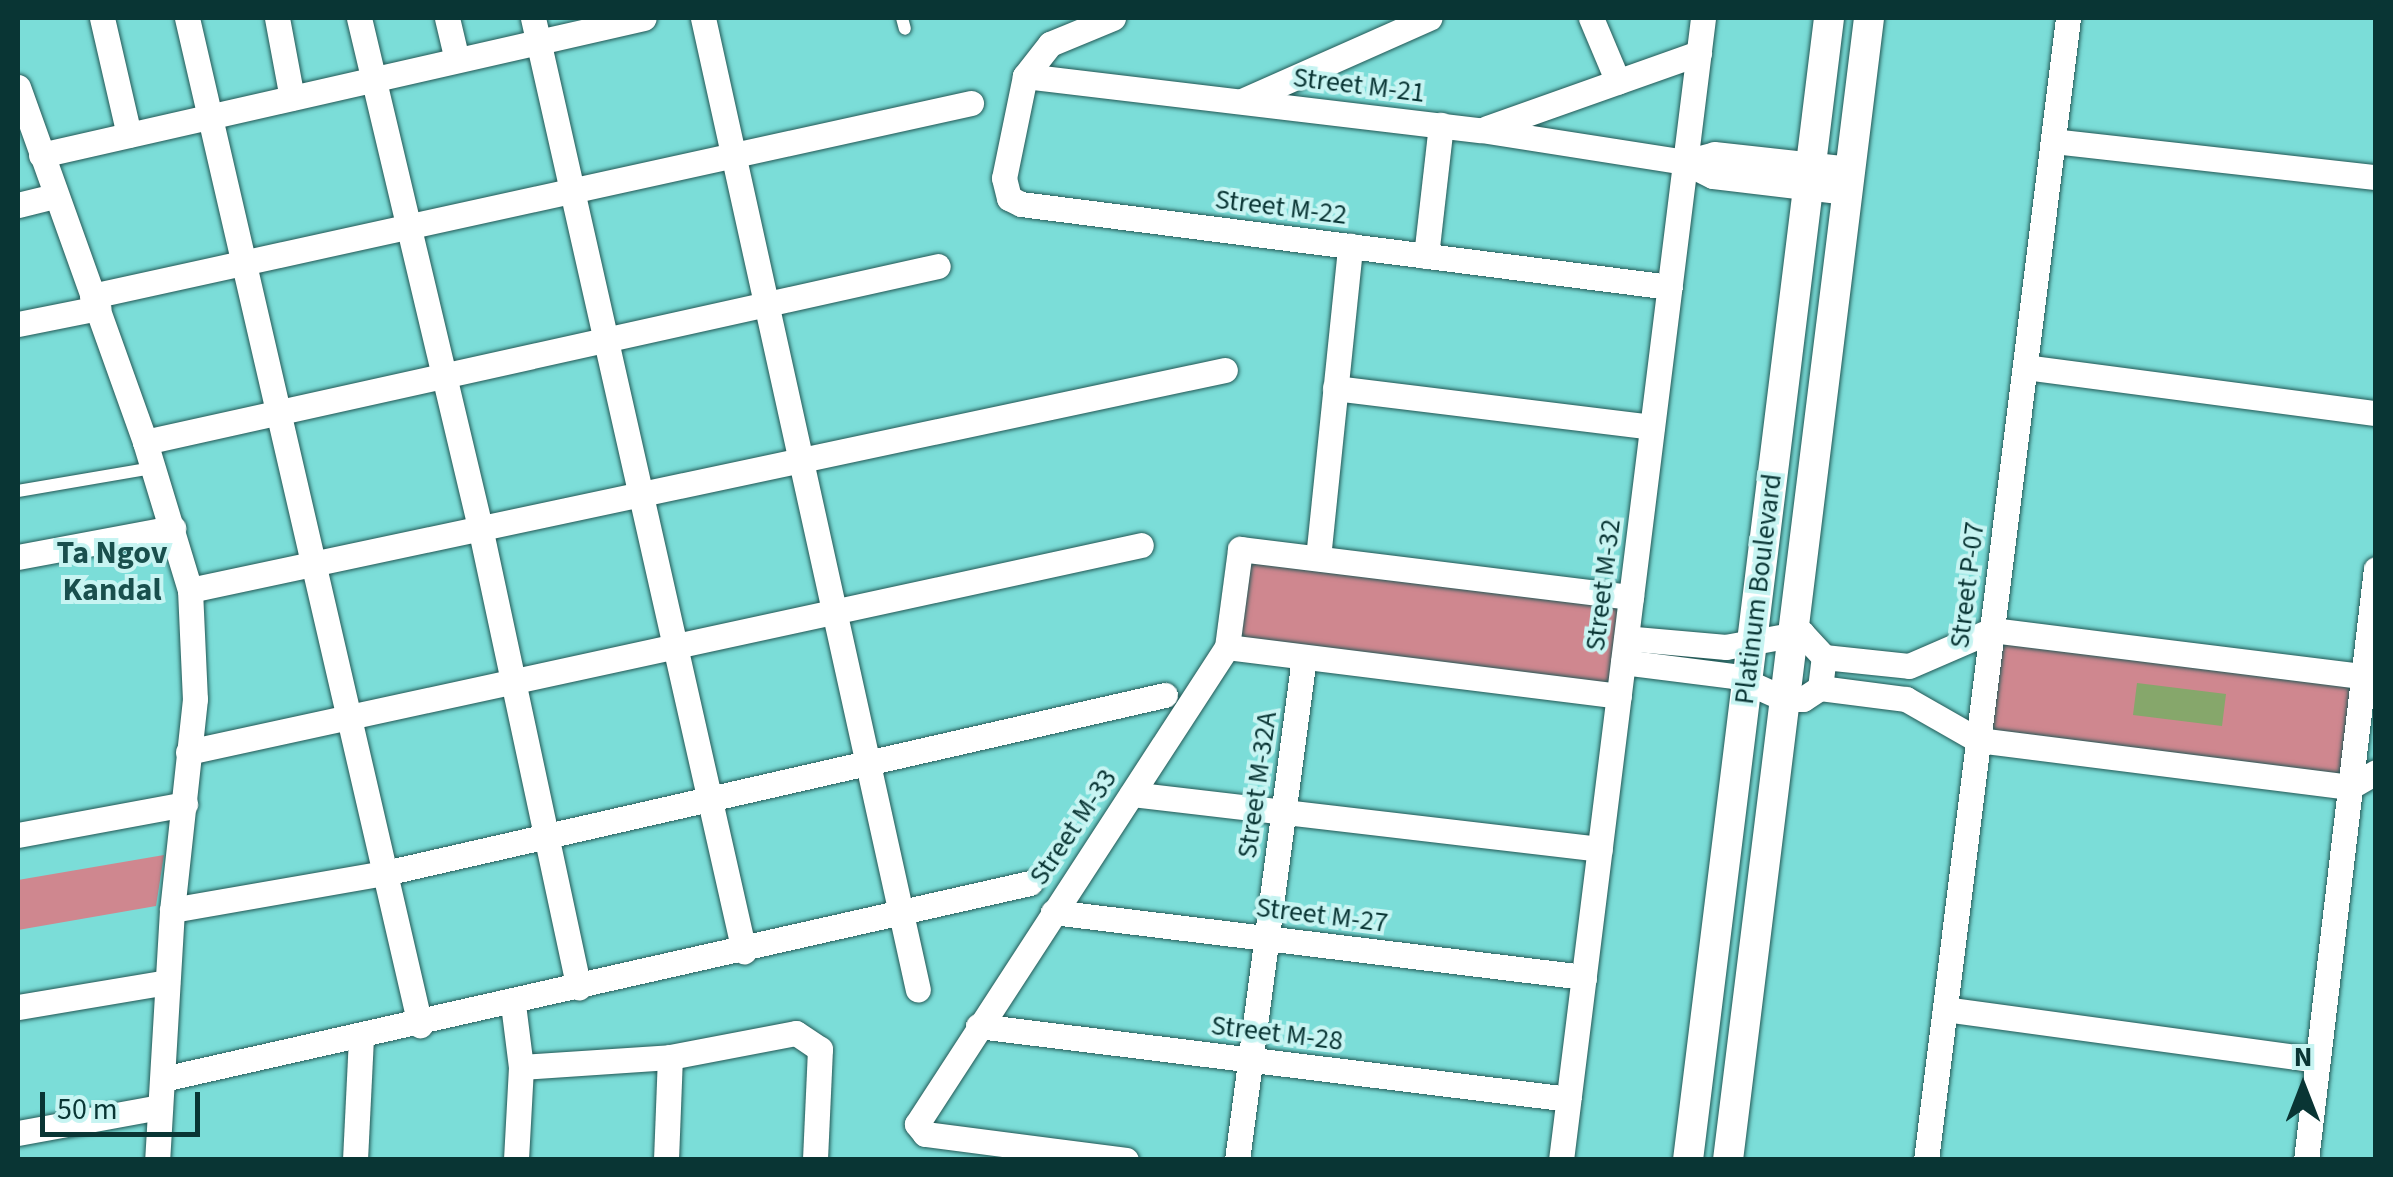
<!DOCTYPE html>
<html>
<head>
<meta charset="utf-8">
<style>
	body { margin:0 }
	#map { position:relative; width:2393px; height:1177px; overflow:hidden; background:#7bddd8; font-family:"Source Sans 3",sans-serif }
	div>[style] { position:absolute }
	.green>* { inset:0; background:#cf878f }
	.water>* { inset:0; background:#86a76b }
	.roads { filter:drop-shadow(0 0 2px #235856) drop-shadow(0 0 2px #235856) }
	.service>* { height:12px; margin:-6px; padding:0 6px; transform-origin:6px; border-radius:6px; background:#fff }
	.minor>* { height:25px; margin:-12.5px; padding:0 12.5px; transform-origin:12.5px; border-radius:12.5px; background:#fff }
	.tertiary>* { height:30px; margin:-15px; padding:0 15px; transform-origin:15px; border-radius:15px; background:#fff }
	span { translate:-50% -50%; white-space:nowrap; text-align:center; line-height:1.15; -webkit-text-stroke:8px #c7f4f2; paint-order:stroke }
	.street-label { font-size:28px; color:#093534 }
	.quarter-label { font-size:32px; color:#194f4d; font-weight:700 }
	.frame { position:absolute; inset:0; border:20px solid #093534; pointer-events:none }
	.north { position:absolute; left:2253px; top:1037px; width:100px; height:100px; -webkit-text-stroke:8px #c7f4f2; paint-order:stroke; rotate:0deg; font-size:28px; font-weight:700; line-height:40px; text-align:center; color:#093534 }
	.north::after { content:''; display:block; margin:auto; width:35px; height:45px; background:#093534; clip-path:polygon(50% 0,100% 100%,50% 72%,0 100%) }
	.scale { position:absolute; left:40px; top:1092px; width:160px; height:45px; box-sizing:border-box; border:5px solid #093534; border-top:0; padding-left:12px; font-size:30px; line-height:35px; white-space:nowrap; color:#093534; -webkit-text-stroke:8px #c7f4f2; paint-order:stroke }
</style>
</head>
<body>
<div id="map">
	<div class="green">
		<div style="clip-path:polygon(1240px 549px,1631px 597px,1619px 696px,1227px 647px)"></div>
		<div style="clip-path:polygon(1992px 630px,2363px 676px,2350px 787px,1978px 740px)"></div>
		<div style="clip-path:polygon(164px 855px,156px 906px,18px 930px,18px 880px)"></div>
	</div>
	<div class="water">
		<div style="clip-path:polygon(2137px 683px,2226px 694px,2222px 726px,2133px 715px)"></div>
	</div>
	<div class="roads">
		<div class="service">
			<div style="left:902px;top:18px;width:11px;rotate:75deg"></div>
			<div style="left:18px;top:491px;width:137px;rotate:-9.7deg"></div>
		</div>
		<div class="minor">
			<div style="left:102px;top:18px;width:120px;rotate:77deg"></div>
			<div style="left:187px;top:18px;width:1034px;rotate:76.97deg"></div>
			<div style="left:277px;top:18px;width:81px;rotate:79.4deg"></div>
			<div style="left:359px;top:18px;width:523px;rotate:76.63deg"></div>
			<div style="left:480px;top:527px;width:471px;rotate:77.9deg"></div>
			<div style="left:447px;top:18px;width:43px;rotate:76.6deg"></div>
			<div style="left:533px;top:18px;width:957px;rotate:77.26deg"></div>
			<div style="left:703px;top:18px;width:995px;rotate:77.53deg"></div>
			<div style="left:1113px;top:18px;width:68px;rotate:157.6deg"></div>
			<div style="left:1050px;top:44px;width:41px;rotate:128deg"></div>
			<div style="left:1025px;top:76px;width:104px;rotate:101.6deg"></div>
			<div style="left:1004px;top:178px;width:21px;rotate:76deg"></div>
			<div style="left:1009px;top:198px;width:13px;rotate:27deg"></div>
			<div style="left:1021px;top:204px;width:654px;rotate:7.29deg"></div>
			<div style="left:1591px;top:18px;width:69px;rotate:67.1deg"></div>
			<div style="left:1025px;top:76px;width:459px;rotate:6.8deg"></div>
			<div style="left:1481px;top:130px;width:206px;rotate:8.9deg"></div>
			<div style="left:1685px;top:162px;width:31px;rotate:27deg"></div>
			<div style="left:1713px;top:176px;width:135px;rotate:6.8deg"></div>
			<div style="left:18px;top:87px;width:377px;rotate:70.3deg"></div>
			<div style="left:145px;top:442px;width:155px;rotate:73.1deg"></div>
			<div style="left:190px;top:590px;width:109px;rotate:87.4deg"></div>
			<div style="left:195px;top:699px;width:212px;rotate:96.2deg"></div>
			<div style="left:172px;top:910px;width:250px;rotate:93.4deg"></div>
			<div style="left:1242px;top:101px;width:205px;rotate:-23.9deg"></div>
			<div style="left:1487px;top:128px;width:225px;rotate:-19.5deg"></div>
			<div style="left:2053px;top:141px;width:325px;rotate:6.4deg"></div>
			<div style="left:41px;top:155px;width:618px;rotate:-12.8deg"></div>
			<div style="left:1685px;top:162px;width:30px;rotate:-15deg"></div>
			<div style="left:1714px;top:154px;width:137px;rotate:6.3deg"></div>
			<div style="left:18px;top:205px;width:37px;rotate:-14deg"></div>
			<div style="left:1426px;top:256px;width:132px;rotate:-83.5deg"></div>
			<div style="left:92px;top:296px;width:900px;rotate:-12.38deg"></div>
			<div style="left:18px;top:324px;width:82px;rotate:-11.3deg"></div>
			<div style="left:2025px;top:367px;width:354px;rotate:7.5deg"></div>
			<div style="left:1335px;top:388px;width:319px;rotate:7deg"></div>
			<div style="left:145px;top:442px;width:812px;rotate:-12.51deg"></div>
			<div style="left:18px;top:557px;width:158px;rotate:-10.6deg"></div>
			<div style="left:1318px;top:558px;width:314px;rotate:-84.1deg"></div>
			<div style="left:190px;top:590px;width:1058px;rotate:-12deg"></div>
			<div style="left:1227px;top:647px;width:395px;rotate:7.1deg"></div>
			<div style="left:1824px;top:657px;width:85px;rotate:6deg"></div>
			<div style="left:1909px;top:666px;width:90px;rotate:-23.4deg"></div>
			<div style="left:1992px;top:630px;width:374px;rotate:7.1deg"></div>
			<div style="left:2363px;top:676px;width:15px;rotate:48deg"></div>
			<div style="left:1623px;top:662px;width:112px;rotate:7.2deg"></div>
			<div style="left:1734px;top:676px;width:56px;rotate:24.3deg"></div>
			<div style="left:1785px;top:699px;width:18px"></div>
			<div style="left:1803px;top:699px;width:20px;rotate:-33deg"></div>
			<div style="left:1820px;top:688px;width:31px;rotate:-83deg"></div>
			<div style="left:1824px;top:657px;width:33px;rotate:-133deg"></div>
			<div style="left:1802px;top:633px;width:77px;rotate:169.6deg"></div>
			<div style="left:1726px;top:647px;width:100px;rotate:-174.9deg"></div>
			<div style="left:1820px;top:688px;width:87px;rotate:7.3deg"></div>
			<div style="left:1906px;top:699px;width:83px;rotate:29.7deg"></div>
			<div style="left:1978px;top:740px;width:375px;rotate:7.2deg"></div>
			<div style="left:2350px;top:787px;width:30px;rotate:-30deg"></div>
			<div style="left:188px;top:752px;width:975px;rotate:-12.25deg"></div>
			<div style="left:1132px;top:794px;width:471px;rotate:6.7deg"></div>
			<div style="left:18px;top:835px;width:170px;rotate:-10.5deg"></div>
			<div style="left:172px;top:910px;width:216px;rotate:-9.9deg"></div>
			<div style="left:385px;top:873px;width:800px;rotate:-12.86deg"></div>
			<div style="left:1053px;top:912px;width:535px;rotate:6.98deg"></div>
			<div style="left:513px;top:1004px;width:64px;rotate:82.8deg"></div>
			<div style="left:521px;top:1067px;width:93px;rotate:93.1deg"></div>
			<div style="left:18px;top:1007px;width:151px;rotate:-9.5deg"></div>
			<div style="left:1945px;top:1009px;width:376px;rotate:7.8deg"></div>
			<div style="left:978px;top:1026px;width:595px;rotate:7.04deg"></div>
			<div style="left:521px;top:1067px;width:149px;rotate:-3.8deg"></div>
			<div style="left:670px;top:1057px;width:128px;rotate:-10.8deg"></div>
			<div style="left:796px;top:1033px;width:29px;rotate:34deg"></div>
			<div style="left:820px;top:1049px;width:111px;rotate:92.6deg"></div>
			<div style="left:163px;top:1079px;width:889px;rotate:-12.74deg"></div>
			<div style="left:18px;top:1133px;width:144px;rotate:-10.4deg"></div>
			<div style="left:355px;top:1160px;width:122px;rotate:-87.2deg"></div>
			<div style="left:666px;top:1160px;width:103px;rotate:-87.8deg"></div>
			<div style="left:1126px;top:1160px;width:203px;rotate:-172.6deg"></div>
			<div style="left:925px;top:1134px;width:13px;rotate:-129deg"></div>
			<div style="left:917px;top:1124px;width:569px;rotate:-56.98deg"></div>
			<div style="left:1227px;top:647px;width:99px;rotate:-82.4deg"></div>
			<div style="left:1240px;top:549px;width:394px;rotate:7deg"></div>
			<div style="left:1237px;top:1160px;width:507px;rotate:-82.41deg"></div>
			<div style="left:1561px;top:1160px;width:1151px;rotate:-82.91deg"></div>
			<div style="left:1926px;top:1160px;width:1151px;rotate:-82.91deg"></div>
			<div style="left:2306px;top:1160px;width:595px;rotate:-83.25deg"></div>
		</div>
		<div class="tertiary">
			<div style="left:1688px;top:1160px;width:1151px;rotate:-82.96deg"></div>
			<div style="left:1728px;top:1160px;width:1151px;rotate:-82.96deg"></div>
		</div>
	</div>
	<div class="street-label">
		<span style="left:1359px;top:85px;rotate:7deg">Street M-21</span>
		<span style="left:1281px;top:207px;rotate:7deg">Street M-22</span>
		<span style="left:1603px;top:585px;rotate:-83deg">Street M-32</span>
		<span style="left:1967px;top:585px;rotate:-83deg">Street P-07</span>
		<span style="left:1758px;top:589px;rotate:-83deg">Platinum Boulevard</span>
		<span style="left:1257px;top:785px;rotate:-82deg">Street M-32A</span>
		<span style="left:1073px;top:827px;rotate:-56deg">Street M-33</span>
		<span style="left:1322px;top:915px;rotate:7deg">Street M-27</span>
		<span style="left:1277px;top:1033px;rotate:7deg">Street M-28</span>
	</div>
	<div class="quarter-label">
		<span style="left:112px;top:572px">Ta Ngov<br>Kandal</span>
	</div>
	<div class="frame"></div>
	<div class="north">N</div>
	<div class="scale">50 m</div>
</div>
</body>
</html>
